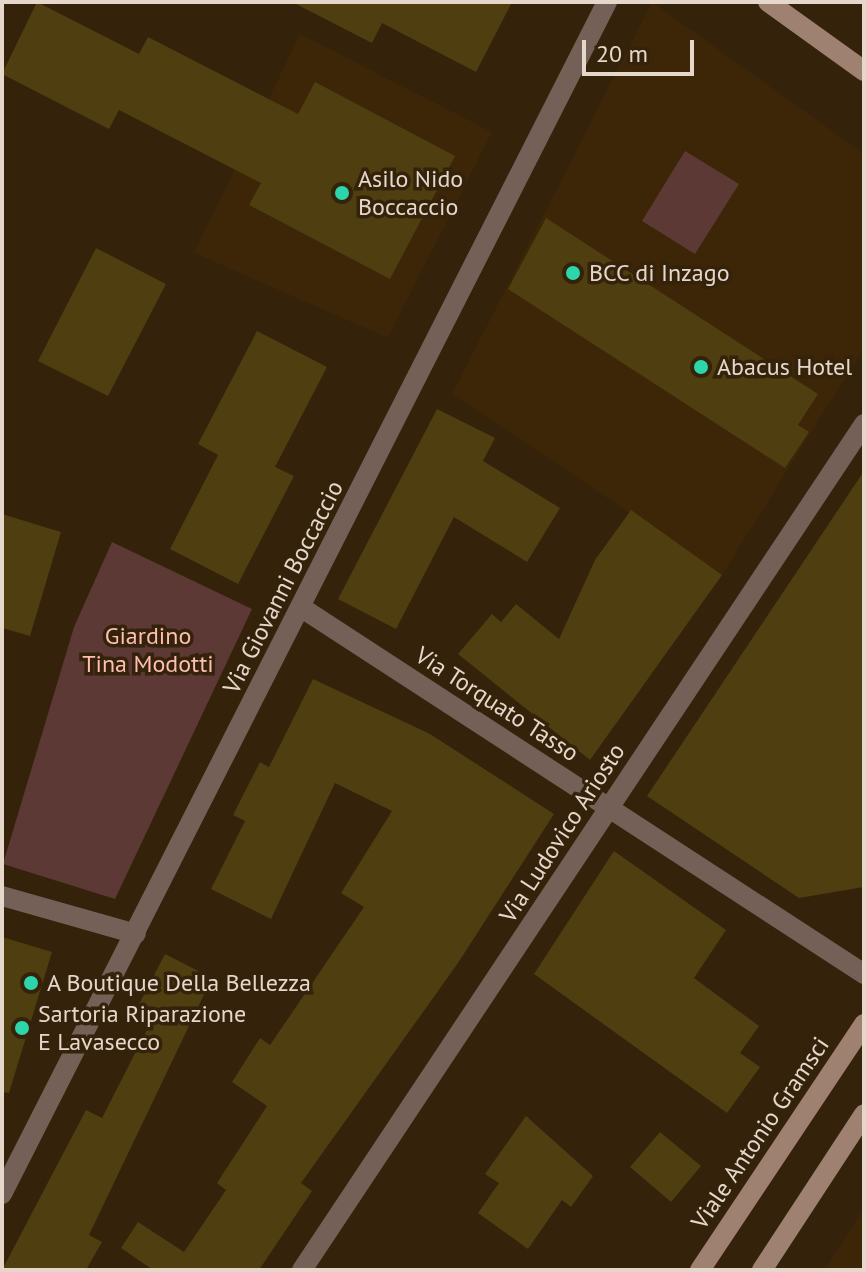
<!DOCTYPE html>
<html>
<head>
<meta charset="utf-8">
<style>
	body { margin:0 }
	#map { position:relative; width:866px; height:1272px; overflow:hidden; background:#34220b; font-family:"PT Sans",sans-serif }
	div>[style] { position:absolute }
	.built>* { inset:0; background:#3d2607 }
	.green>* { inset:0; background:#5c3934 }
	.building>* { inset:0; background:#4e3e10 }
	.minor>* { height:20px; margin:-10px; padding:0 10px; transform-origin:10px; border-radius:10px; background:#746056 }
	.secondary>* { height:20px; margin:-10px; padding:0 10px; transform-origin:10px; border-radius:10px; background:#9f8171 }
	.dots>* { width:22px; height:22px; translate:-50% -50%; box-sizing:border-box; border:4px solid #34220b; border-radius:50% }
	span { translate:-50% -50%; white-space:nowrap; text-align:center; line-height:1.15; -webkit-text-stroke:7px #34220b; paint-order:stroke }
	.poi-label { font-size:24px; color:#e5d8cb }
	.left { translate:0 -50%; text-align:left }
	.street-label { font-size:24px; color:#e5d8cb }
	.park-label { font-size:24px; color:#febeb4 }
	.frame { position:absolute; inset:0; border:4px solid #e5d8cb; pointer-events:none }
	.scale { position:absolute; left:582px; top:40px; width:112px; height:36px; box-sizing:border-box; border:4px solid #e5d8cb; border-top:0; padding-left:10px; font-size:24px; line-height:28px; white-space:nowrap; color:#e5d8cb; -webkit-text-stroke:6px #34220b; paint-order:stroke }
</style>
</head>
<body>
<div id="map">
	<div class="built">
		<div style="clip-path:polygon(652px 2px,864px 154px,864px 348px,722px 575px,452px 394px)"></div>
		<div style="clip-path:polygon(300px 34px,492px 132px,388px 338px,194px 253px)"></div>
		<div style="clip-path:polygon(864px 1208px,864px 1270px,825px 1270px)"></div>
	</div>
	<div class="green">
		<div style="clip-path:polygon(685px 151px,739px 184px,695px 254px,642px 221px)"></div>
		<div style="clip-path:polygon(112px 542px,252px 609px,115px 899px,3px 864px,74px 627px)"></div>
	</div>
	<div class="building">
		<div style="clip-path:polygon(37px 2px,139px 54px,148px 37px,298px 114px,315px 82px,455px 156px,390px 279px,249px 205px,261px 183px,119px 110px,109px 129px,2px 74px)"></div>
		<div style="clip-path:polygon(292px 2px,512px 2px,476px 72px,382px 23px,372px 43px)"></div>
		<div style="clip-path:polygon(546px 218px,818px 394px,798px 425px,809px 432px,785px 468px,508px 289px)"></div>
		<div style="clip-path:polygon(96px 248px,166px 284px,108px 396px,38px 361px)"></div>
		<div style="clip-path:polygon(257px 331px,327px 367px,275px 467px,294px 476px,238px 584px,170px 549px,218px 455px,198px 444px)"></div>
		<div style="clip-path:polygon(437px 409px,495px 438px,483px 461px,560px 508px,527px 562px,454px 517px,396px 629px,338px 599px)"></div>
		<div style="clip-path:polygon(864px 471px,864px 887px,799px 898px,647px 796px)"></div>
		<div style="clip-path:polygon(631px 510px,722px 575px,590px 760px,458px 654px,492px 614px,501px 622px,516px 604px,559px 639px,595px 560px)"></div>
		<div style="clip-path:polygon(2px 514px,61px 532px,30px 636px,2px 628px)"></div>
		<div style="clip-path:polygon(313px 679px,430px 734px,554px 814px,458px 963px,301px 1183px,312px 1191px,259px 1270px,153px 1270px,121px 1248px,138px 1222px,184px 1252px,226px 1190px,217px 1183px,267px 1106px,232px 1082px,260px 1038px,270px 1045px,364px 907px,341px 893px,392px 811px,335px 783px,271px 919px,211px 889px,245px 821px,233px 815px,260px 762px,269px 767px)"></div>
		<div style="clip-path:polygon(614px 851px,726px 930px,694px 978px,759px 1026px,740px 1053px,760px 1067px,727px 1113px,534px 974px)"></div>
		<div style="clip-path:polygon(2px 937px,52px 952px,9px 1093px,2px 1092px)"></div>
		<div style="clip-path:polygon(165px 954px,212px 978px,89px 1235px,102px 1242px,86px 1270px,2px 1270px,86px 1110px,102px 1118px,156px 1012px,139px 1004px)"></div>
		<div style="clip-path:polygon(526px 1116px,593px 1176px,571px 1207px,562px 1200px,528px 1249px,478px 1213px,499px 1183px,485px 1174px)"></div>
		<div style="clip-path:polygon(660px 1132px,701px 1166px,671px 1202px,630px 1167px)"></div>
	</div>
	<div class="minor">
		<div style="left:302px;top:608px;width:671px;rotate:33.07deg"></div>
		<div style="left:2px;top:896px;width:139px;rotate:15.8deg"></div>
		<div style="left:2px;top:1194px;width:1337px;rotate:-63.09deg"></div>
		<div style="left:302px;top:1270px;width:1016px;rotate:-56.4deg"></div>
	</div>
	<div class="secondary">
		<div style="left:768px;top:2px;width:118px;rotate:35.7deg"></div>
		<div style="left:700px;top:1270px;width:296px;rotate:-56.3deg"></div>
		<div style="left:762px;top:1270px;width:186px;rotate:-56.8deg"></div>
	</div>
	<div class="dots">
		<div style="left:342px;top:193px;background:#2dd5ab"></div>
		<div style="left:573px;top:273px;background:#2dd5ab"></div>
		<div style="left:701px;top:367px;background:#2dd5ab"></div>
		<div style="left:31px;top:983px;background:#2dd5ab"></div>
		<div style="left:22px;top:1028px;background:#2dd5ab"></div>
	</div>
	<div class="poi-label">
		<span class="left" style="left:358px;top:193px">Asilo Nido<br>Boccaccio</span>
		<span class="left" style="left:589px;top:273px">BCC di Inzago</span>
		<span class="left" style="left:717px;top:367px">Abacus Hotel</span>
		<span class="left" style="left:47px;top:983px">A Boutique Della Bellezza</span>
		<span class="left" style="left:38px;top:1028px">Sartoria Riparazione<br>E Lavasecco</span>
	</div>
	<div class="street-label">
		<span style="left:283px;top:587px;rotate:-63deg">Via Giovanni Boccaccio</span>
		<span style="left:497px;top:704px;rotate:33deg">Via Torquato Tasso</span>
		<span style="left:562px;top:833px;rotate:-57deg">Via Ludovico Ariosto</span>
		<span style="left:760px;top:1133px;rotate:-56deg">Viale Antonio Gramsci</span>
	</div>
	<div class="park-label">
		<span style="left:148px;top:650px">Giardino<br>Tina Modotti</span>
	</div>
	<div class="frame"></div>
	<div class="scale">20 m</div>
</div>
</body>
</html>
